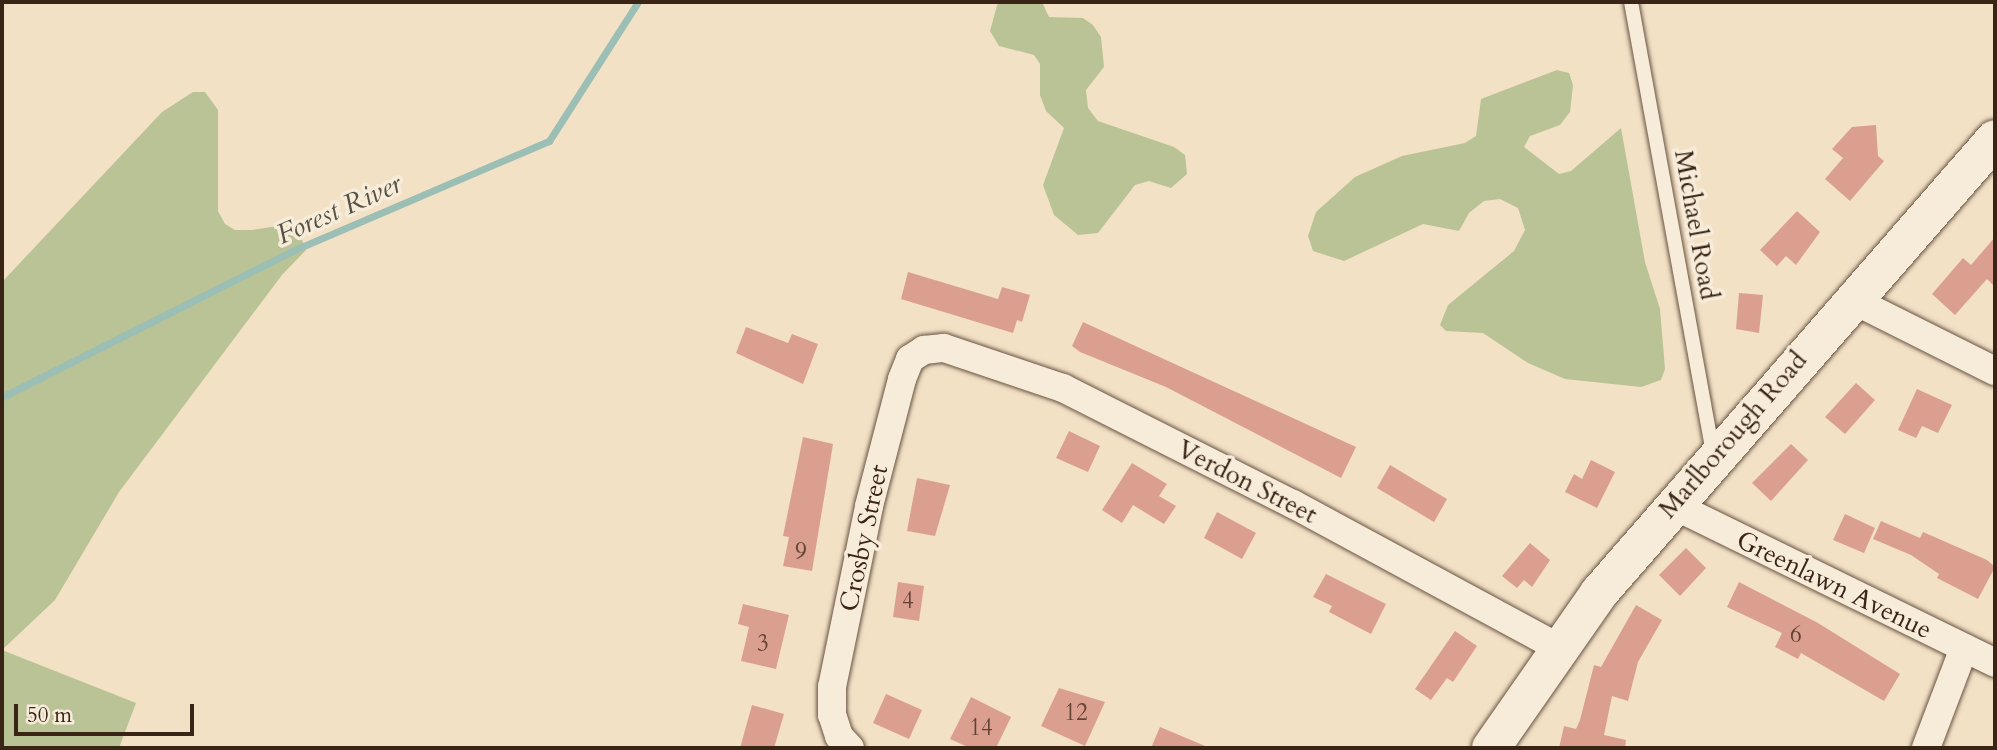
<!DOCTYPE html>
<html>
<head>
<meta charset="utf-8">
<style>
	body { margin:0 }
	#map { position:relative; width:1997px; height:750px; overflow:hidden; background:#f3e1c6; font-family:Cardo,serif }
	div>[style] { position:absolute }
	.green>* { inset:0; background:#b9c396 }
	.stream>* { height:7px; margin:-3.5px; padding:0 3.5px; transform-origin:3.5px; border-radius:3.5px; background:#9bbeb5 }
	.building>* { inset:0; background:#db9f90 }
	.roads { filter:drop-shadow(0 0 2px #685341) drop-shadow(0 0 2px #685341) }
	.lane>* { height:14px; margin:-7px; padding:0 7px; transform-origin:7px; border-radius:7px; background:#f7ecda }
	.street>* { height:28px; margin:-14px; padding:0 14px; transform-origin:14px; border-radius:14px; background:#f7ecda }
	.secondary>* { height:38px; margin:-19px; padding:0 19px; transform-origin:19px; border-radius:19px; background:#f7ecda }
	span { translate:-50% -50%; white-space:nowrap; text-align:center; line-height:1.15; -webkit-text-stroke:7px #f7ecda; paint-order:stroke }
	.number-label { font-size:23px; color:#624334 }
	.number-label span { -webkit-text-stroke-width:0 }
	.street-label { font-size:26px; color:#392415 }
	.water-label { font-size:28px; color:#565245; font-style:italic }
	.frame { position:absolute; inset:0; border:4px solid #392415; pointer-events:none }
	.scale { position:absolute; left:14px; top:704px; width:180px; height:32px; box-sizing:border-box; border:4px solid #392415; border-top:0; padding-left:9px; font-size:21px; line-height:24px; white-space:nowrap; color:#392415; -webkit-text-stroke:5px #f7ecda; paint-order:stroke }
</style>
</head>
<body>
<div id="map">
	<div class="green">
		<div style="clip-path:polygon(998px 2px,1042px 2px,1049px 17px,1083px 18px,1093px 25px,1101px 37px,1104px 67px,1086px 90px,1088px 108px,1098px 121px,1174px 147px,1185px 155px,1187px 174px,1171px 188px,1149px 181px,1135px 185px,1098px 233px,1078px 235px,1054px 215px,1043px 185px,1064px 128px,1046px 111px,1040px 95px,1040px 64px,1034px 55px,999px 46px,990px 31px)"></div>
		<div style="clip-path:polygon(1557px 70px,1569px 73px,1573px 85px,1570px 112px,1560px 125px,1530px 136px,1524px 147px,1559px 174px,1571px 171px,1621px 128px,1645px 262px,1660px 309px,1665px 369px,1661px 380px,1641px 387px,1565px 379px,1528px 363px,1483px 333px,1446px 331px,1440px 325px,1448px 305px,1514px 251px,1525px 230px,1518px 208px,1500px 199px,1484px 201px,1469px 213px,1459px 231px,1423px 224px,1344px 261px,1313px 251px,1308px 236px,1316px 212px,1355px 177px,1402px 156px,1465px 143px,1476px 136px,1481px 99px)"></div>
		<div style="clip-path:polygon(193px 92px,205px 92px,218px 110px,218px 211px,225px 224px,235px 230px,252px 230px,295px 223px,306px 250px,282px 275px,119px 492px,55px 600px,2px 650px,2px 282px,162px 112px)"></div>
		<div style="clip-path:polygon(2px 650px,136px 703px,119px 748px,2px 748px)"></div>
	</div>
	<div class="stream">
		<div style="left:2px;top:397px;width:325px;rotate:-26.7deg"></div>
		<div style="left:292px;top:251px;width:280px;rotate:-23.2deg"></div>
		<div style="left:549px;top:141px;width:165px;rotate:-57.4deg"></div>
	</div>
	<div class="building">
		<div style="clip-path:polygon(1876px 125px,1878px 156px,1884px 161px,1850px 201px,1825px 179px,1843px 158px,1832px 149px,1852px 127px)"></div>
		<div style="clip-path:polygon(1797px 211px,1820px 232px,1796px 265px,1786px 256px,1777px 266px,1760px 250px)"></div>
		<div style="clip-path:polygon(1995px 237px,1995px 287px,1987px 279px,1955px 315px,1932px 294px,1963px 258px,1971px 265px)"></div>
		<div style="clip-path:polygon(908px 272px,998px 299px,1002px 287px,1030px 295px,1022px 322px,1017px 320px,1013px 333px,901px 299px)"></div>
		<div style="clip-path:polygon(1739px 293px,1763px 295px,1759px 333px,1736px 329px)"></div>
		<div style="clip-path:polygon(1083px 322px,1356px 447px,1341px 478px,1166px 387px,1080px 352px,1072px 346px)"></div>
		<div style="clip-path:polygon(746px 327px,788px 343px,792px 334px,818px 344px,803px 384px,736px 353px)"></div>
		<div style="clip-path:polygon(1856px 383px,1875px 400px,1845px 434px,1825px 417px)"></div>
		<div style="clip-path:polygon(1917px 389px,1952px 405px,1938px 433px,1922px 426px,1916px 438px,1898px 430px)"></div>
		<div style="clip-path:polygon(1069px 431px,1100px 446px,1088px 472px,1056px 458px)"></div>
		<div style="clip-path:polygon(803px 437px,833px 444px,812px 571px,783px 566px,789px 537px,783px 536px)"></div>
		<div style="clip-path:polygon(1791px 444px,1808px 460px,1771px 501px,1752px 483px)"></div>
		<div style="clip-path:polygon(1591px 460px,1615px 472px,1597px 508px,1565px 492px,1574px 474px,1582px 479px)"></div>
		<div style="clip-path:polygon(1132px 463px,1167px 484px,1159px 496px,1176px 506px,1164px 524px,1133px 505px,1122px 523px,1102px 510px)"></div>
		<div style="clip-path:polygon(1390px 465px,1447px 499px,1434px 522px,1377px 488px)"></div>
		<div style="clip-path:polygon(917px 478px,950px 485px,935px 536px,907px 531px)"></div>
		<div style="clip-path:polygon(1217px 512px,1256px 533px,1242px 559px,1204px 538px)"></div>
		<div style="clip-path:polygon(1845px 514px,1875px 528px,1864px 553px,1833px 540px)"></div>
		<div style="clip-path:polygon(1881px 521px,1920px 538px,1923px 532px,1987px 560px,1995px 567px,1978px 599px,1937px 578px,1939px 574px,1911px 555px,1873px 539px)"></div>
		<div style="clip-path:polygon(1530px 543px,1550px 560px,1532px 587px,1524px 580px,1517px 588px,1502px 576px)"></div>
		<div style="clip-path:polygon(1686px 548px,1706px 568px,1680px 596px,1659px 575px)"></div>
		<div style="clip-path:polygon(1326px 574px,1386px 604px,1371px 634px,1329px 612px,1332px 606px,1313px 597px)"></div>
		<div style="clip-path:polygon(898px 582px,924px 586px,919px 621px,893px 617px)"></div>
		<div style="clip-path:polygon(1739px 582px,1818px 623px,1900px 674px,1884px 701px,1801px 653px,1798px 659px,1775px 647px,1782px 633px,1727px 607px)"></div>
		<div style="clip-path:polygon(743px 604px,789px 615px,776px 669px,741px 661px,749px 627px,738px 624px)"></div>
		<div style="clip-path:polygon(1636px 605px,1662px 620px,1638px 662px,1628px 701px,1612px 696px,1604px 735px,1626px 740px,1625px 748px,1559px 748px,1564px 726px,1576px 729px,1580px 720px,1594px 665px,1601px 667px)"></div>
		<div style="clip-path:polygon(1455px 631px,1477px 646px,1453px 682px,1447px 678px,1431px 700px,1415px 689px)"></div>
		<div style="clip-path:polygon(1059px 688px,1105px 702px,1085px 746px,1041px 726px)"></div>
		<div style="clip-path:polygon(886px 694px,922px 710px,909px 739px,873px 723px)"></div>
		<div style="clip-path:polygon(971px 697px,1011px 717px,996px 748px,970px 748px,950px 739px)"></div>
		<div style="clip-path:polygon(752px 705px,784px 714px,774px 748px,740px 748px)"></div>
		<div style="clip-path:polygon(1160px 727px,1210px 748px,1151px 748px)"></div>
	</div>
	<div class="roads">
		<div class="lane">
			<div style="left:1631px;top:2px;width:460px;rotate:79.7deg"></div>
		</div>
		<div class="street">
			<div style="left:1851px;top:299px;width:161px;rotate:26.6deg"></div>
			<div style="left:1673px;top:505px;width:359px;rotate:26.1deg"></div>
			<div style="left:850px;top:748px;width:16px;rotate:-133deg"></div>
			<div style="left:839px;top:736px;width:22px;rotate:-108deg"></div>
			<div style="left:832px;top:715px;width:28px;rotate:-90deg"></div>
			<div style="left:832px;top:687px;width:185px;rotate:-78.4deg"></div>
			<div style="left:869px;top:506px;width:131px;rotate:-75.4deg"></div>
			<div style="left:902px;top:379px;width:22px;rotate:-68deg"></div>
			<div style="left:910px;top:359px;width:17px;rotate:-33deg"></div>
			<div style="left:924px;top:350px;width:20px;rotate:-6deg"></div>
			<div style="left:944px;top:348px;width:126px;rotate:18.6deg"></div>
			<div style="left:1063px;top:388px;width:258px;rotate:26.8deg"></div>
			<div style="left:1293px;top:504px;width:301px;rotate:28.4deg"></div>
			<div style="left:1926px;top:748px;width:107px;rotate:-69.2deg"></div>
		</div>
		<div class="secondary">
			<div style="left:1491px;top:748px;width:189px;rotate:-55.1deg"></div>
			<div style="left:1599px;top:593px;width:602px;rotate:-48.9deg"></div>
		</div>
	</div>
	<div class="number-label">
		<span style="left:801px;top:552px">9</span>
		<span style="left:908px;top:601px">4</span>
		<span style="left:1796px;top:635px">6</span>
		<span style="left:763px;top:644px">3</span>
		<span style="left:1076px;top:713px">12</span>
		<span style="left:981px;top:728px">14</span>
	</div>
	<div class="street-label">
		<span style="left:1696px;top:225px;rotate:80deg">Michael Road</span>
		<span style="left:1733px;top:435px;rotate:-49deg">Marlborough Road</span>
		<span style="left:1247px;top:482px;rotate:27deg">Verdon Street</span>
		<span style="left:864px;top:538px;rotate:-78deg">Crosby Street</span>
		<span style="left:1834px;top:585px;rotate:26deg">Greenlawn Avenue</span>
	</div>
	<div class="water-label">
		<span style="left:339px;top:209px;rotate:-24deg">Forest River</span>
	</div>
	<div class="frame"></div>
	<div class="scale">50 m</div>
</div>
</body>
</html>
